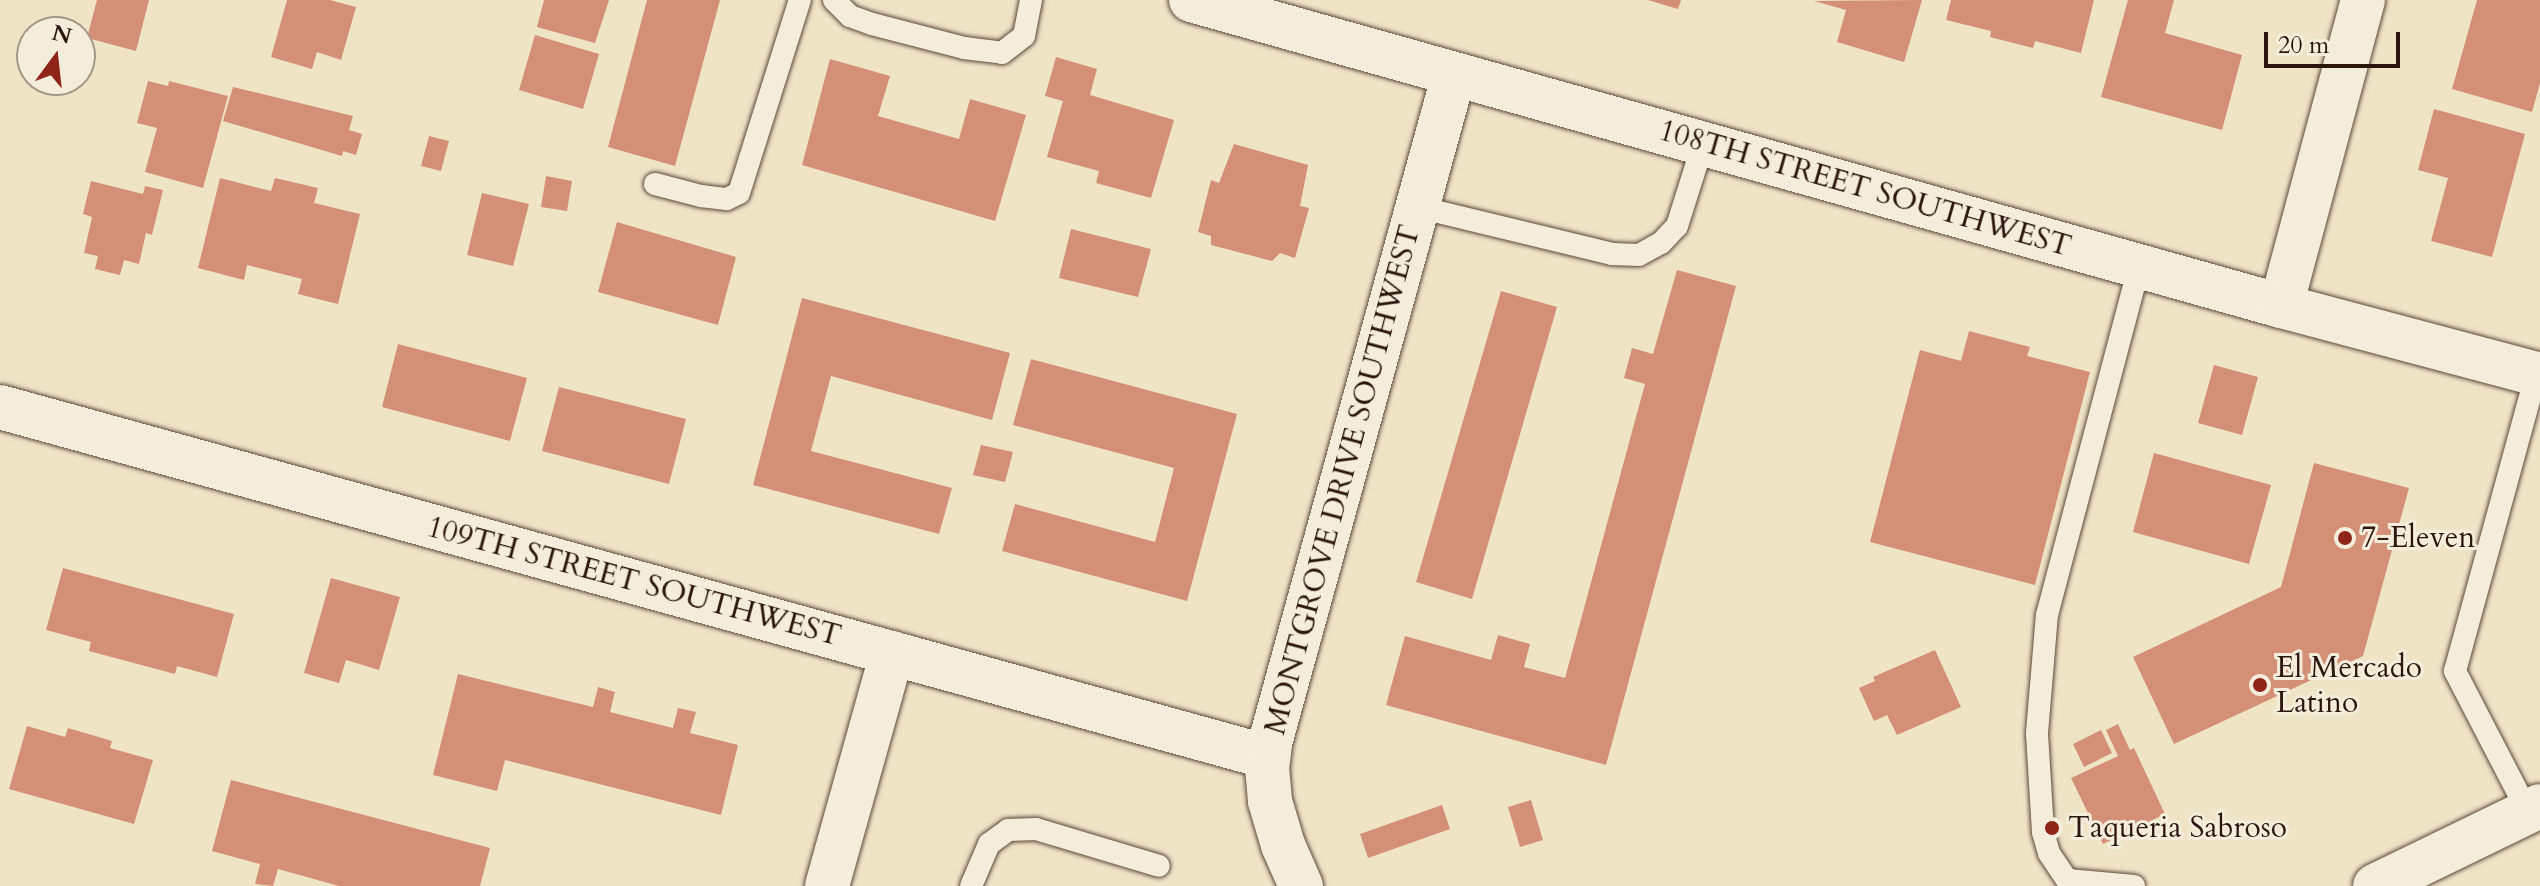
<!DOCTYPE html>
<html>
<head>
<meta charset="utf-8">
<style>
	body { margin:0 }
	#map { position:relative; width:2540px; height:886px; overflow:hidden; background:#f0e4c7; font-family:Cardo,serif }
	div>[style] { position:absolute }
	.building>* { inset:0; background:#d39076 }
	.roads { filter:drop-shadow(0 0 2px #5d493b) drop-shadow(0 0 2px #5d493b) }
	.lane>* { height:22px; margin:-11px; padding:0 11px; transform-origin:11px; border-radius:11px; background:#f5eddb }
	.street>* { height:44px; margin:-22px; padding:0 22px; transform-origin:22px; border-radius:22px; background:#f5eddb }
	.secondary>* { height:44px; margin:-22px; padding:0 22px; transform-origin:22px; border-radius:22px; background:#f5eddb }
	.dots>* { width:22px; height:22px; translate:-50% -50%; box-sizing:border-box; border:4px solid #f5eddb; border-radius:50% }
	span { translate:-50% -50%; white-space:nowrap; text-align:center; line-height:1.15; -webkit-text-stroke:6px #f5eddb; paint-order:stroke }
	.street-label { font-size:30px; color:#2c150c }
	.poi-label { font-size:30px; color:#2c150c }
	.left { translate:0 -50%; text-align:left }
	.north { position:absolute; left:16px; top:16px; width:80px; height:80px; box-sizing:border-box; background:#f5eddb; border:2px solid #a59788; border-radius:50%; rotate:15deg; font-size:22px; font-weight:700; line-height:32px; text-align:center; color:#2c150c }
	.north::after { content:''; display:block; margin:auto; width:28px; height:36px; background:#8f2418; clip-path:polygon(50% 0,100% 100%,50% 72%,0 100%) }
	.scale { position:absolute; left:2264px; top:32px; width:136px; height:36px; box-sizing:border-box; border:4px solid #2c150c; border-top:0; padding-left:10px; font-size:24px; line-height:28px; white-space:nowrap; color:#2c150c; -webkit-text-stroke:6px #f5eddb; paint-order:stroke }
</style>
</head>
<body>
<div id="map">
	<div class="building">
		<div style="clip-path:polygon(97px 0,149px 0,136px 51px,87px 38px)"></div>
		<div style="clip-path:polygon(287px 0,330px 0,356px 7px,341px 60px,317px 52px,312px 69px,271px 57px)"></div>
		<div style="clip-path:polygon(544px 0,609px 0,595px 43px,537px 27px)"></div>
		<div style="clip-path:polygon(647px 0,720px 0,675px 166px,608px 147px)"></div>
		<div style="clip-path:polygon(1648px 0,1681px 0,1678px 9px)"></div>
		<div style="clip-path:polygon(1922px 0,1904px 62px,1837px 42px,1846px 10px,1814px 1px)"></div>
		<div style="clip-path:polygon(1951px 0,2094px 0,2081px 53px,2035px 41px,2033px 48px,1990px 37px,1991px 31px,1946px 20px)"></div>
		<div style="clip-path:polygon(2128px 0,2174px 0,2165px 33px,2242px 55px,2222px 130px,2101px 97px)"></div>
		<div style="clip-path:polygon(2477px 0,2540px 0,2540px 83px,2532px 112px,2452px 89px)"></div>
		<div style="clip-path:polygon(535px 35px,599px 54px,583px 109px,519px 90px)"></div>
		<div style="clip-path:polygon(1056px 57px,1097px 69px,1090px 95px,1174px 120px,1151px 198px,1096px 183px,1099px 171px,1047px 157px,1063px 101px,1045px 96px)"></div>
		<div style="clip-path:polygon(830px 59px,890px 76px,878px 116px,959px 139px,970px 99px,1026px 115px,995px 221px,802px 165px)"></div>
		<div style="clip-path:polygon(148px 81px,168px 86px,169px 81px,228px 96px,203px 188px,145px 172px,157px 128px,137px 123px)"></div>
		<div style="clip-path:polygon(233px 87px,353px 116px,349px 130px,362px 134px,356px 155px,343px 151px,342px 156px,223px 121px)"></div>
		<div style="clip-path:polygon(2434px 109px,2525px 134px,2492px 257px,2431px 241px,2448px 178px,2418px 170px)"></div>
		<div style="clip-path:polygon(429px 136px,449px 141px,441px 171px,421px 166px)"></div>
		<div style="clip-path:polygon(1234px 144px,1308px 165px,1300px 206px,1309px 208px,1295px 258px,1280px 253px,1272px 261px,1211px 245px,1211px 236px,1198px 232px,1211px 180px,1219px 183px)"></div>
		<div style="clip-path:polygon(546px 176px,572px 181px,567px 211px,541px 207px)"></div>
		<div style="clip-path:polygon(220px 178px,271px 191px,275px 178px,318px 188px,314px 203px,360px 214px,338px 304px,298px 294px,302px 279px,247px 265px,244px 280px,198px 268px)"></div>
		<div style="clip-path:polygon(91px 181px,143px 194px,145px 186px,163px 190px,152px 235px,146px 233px,139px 264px,124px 260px,120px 275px,95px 269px,98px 256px,84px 253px,92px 217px,83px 214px)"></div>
		<div style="clip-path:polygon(482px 193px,529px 204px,513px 266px,467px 255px)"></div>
		<div style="clip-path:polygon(617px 222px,736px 257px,718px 325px,598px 292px)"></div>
		<div style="clip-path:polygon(1071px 229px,1151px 249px,1138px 297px,1059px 278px)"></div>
		<div style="clip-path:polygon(1677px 270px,1736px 286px,1606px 765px,1386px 705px,1405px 636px,1491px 660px,1498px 635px,1530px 644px,1524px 667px,1565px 678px,1645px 384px,1624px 378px,1632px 348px,1653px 354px)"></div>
		<div style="clip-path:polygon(1501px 291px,1557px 307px,1472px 599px,1416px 582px)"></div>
		<div style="clip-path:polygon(802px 298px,1010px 353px,992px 420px,831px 376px,811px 451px,952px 488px,939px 534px,753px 485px)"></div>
		<div style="clip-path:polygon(1969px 331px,2030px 347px,2027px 356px,2090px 372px,2035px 585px,1870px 542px,1920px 350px,1961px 361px)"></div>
		<div style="clip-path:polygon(398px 344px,527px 378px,510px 441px,382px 407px)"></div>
		<div style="clip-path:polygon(1031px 359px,1237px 414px,1187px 601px,1002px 551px,1015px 504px,1155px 542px,1174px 468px,1013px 425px)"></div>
		<div style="clip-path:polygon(2214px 365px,2258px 377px,2242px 435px,2198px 423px)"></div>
		<div style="clip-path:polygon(559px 387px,686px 419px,669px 484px,542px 451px)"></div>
		<div style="clip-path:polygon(981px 445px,1013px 452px,1005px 482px,973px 475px)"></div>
		<div style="clip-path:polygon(2154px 453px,2271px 485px,2249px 564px,2133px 532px)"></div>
		<div style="clip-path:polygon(2314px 463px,2409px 488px,2363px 656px,2174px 744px,2133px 657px,2281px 587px)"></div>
		<div style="clip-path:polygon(63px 568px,234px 614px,217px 677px,177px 666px,175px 674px,89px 651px,91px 642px,46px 630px)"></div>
		<div style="clip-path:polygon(331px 578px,400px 597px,379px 670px,346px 660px,339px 683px,304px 673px)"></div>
		<div style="clip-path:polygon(1935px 650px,1961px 707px,1897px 735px,1887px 715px,1874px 721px,1859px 688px,1875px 681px,1873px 677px)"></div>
		<div style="clip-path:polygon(458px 674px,593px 707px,598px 687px,615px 692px,610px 712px,673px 728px,678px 708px,696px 712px,690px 733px,738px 745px,721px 815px,505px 760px,497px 791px,433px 775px)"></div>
		<div style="clip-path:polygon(2118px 724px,2130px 750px,2134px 748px,2165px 814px,2103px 844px,2071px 778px,2118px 756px,2106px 730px)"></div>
		<div style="clip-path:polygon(27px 726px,65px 737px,68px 728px,112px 741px,110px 748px,153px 760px,134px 824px,9px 789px)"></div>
		<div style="clip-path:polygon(2101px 730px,2112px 753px,2084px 767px,2073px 744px)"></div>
		<div style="clip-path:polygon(231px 780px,490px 848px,480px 886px,339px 886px,278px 869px,273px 886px,255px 884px,260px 864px,212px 851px)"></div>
		<div style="clip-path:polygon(1531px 800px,1543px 840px,1520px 847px,1508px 807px)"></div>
		<div style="clip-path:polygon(1442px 805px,1450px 829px,1368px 858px,1360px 834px)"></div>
	</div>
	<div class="roads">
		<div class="lane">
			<div style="left:834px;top:0;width:23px;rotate:45deg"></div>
			<div style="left:850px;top:16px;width:23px;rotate:20deg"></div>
			<div style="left:872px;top:24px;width:95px;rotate:14.6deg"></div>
			<div style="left:964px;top:48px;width:38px;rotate:7deg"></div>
			<div style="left:1002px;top:53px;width:28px;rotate:-38deg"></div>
			<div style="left:1024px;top:36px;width:37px;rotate:-79deg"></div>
			<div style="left:655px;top:184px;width:48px;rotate:14.6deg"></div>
			<div style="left:701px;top:196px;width:26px;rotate:7deg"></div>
			<div style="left:727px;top:199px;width:13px;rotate:-27deg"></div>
			<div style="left:739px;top:193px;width:202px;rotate:-72.5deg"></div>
			<div style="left:1418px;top:207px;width:200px;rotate:13.6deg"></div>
			<div style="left:1612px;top:254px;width:27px;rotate:2deg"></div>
			<div style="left:1639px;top:255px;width:25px;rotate:-29deg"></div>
			<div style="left:1661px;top:243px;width:23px;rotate:-47deg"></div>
			<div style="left:1677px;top:226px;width:86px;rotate:-72.4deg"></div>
			<div style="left:2528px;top:812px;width:159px;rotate:-117.4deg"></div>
			<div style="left:2455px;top:671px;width:308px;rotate:-74.7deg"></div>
			<div style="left:971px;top:886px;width:46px;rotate:-66.8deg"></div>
			<div style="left:989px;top:844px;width:24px;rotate:-36deg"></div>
			<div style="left:1008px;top:830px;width:28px;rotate:-2deg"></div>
			<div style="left:1036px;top:829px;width:128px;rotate:16.7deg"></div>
			<div style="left:2134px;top:886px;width:67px;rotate:-174.9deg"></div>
			<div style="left:2067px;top:880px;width:32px;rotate:-124deg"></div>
			<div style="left:2049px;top:853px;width:22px;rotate:-106deg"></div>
			<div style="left:2043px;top:832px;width:99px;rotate:-93.5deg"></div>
			<div style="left:2037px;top:733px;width:118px;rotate:-85.2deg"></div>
			<div style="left:2047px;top:615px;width:361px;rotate:-75.2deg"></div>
		</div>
		<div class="street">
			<div style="left:2281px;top:306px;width:317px;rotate:-75deg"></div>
			<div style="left:0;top:407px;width:1315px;rotate:15.43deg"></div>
			<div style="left:827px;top:886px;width:242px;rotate:-74.4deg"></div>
			<div style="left:1301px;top:886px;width:45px;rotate:-113.7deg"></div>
			<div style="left:1283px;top:845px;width:46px;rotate:-106.5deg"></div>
			<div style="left:1270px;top:801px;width:32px;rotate:-95deg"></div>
			<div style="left:1267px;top:769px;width:26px;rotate:-83deg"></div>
			<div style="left:1270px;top:743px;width:694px;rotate:-74.62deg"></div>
		</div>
		<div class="secondary">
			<div style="left:1191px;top:0;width:1132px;rotate:15.68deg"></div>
			<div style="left:2281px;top:306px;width:268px;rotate:14.9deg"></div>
			<div style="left:2375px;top:886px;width:183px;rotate:-25.9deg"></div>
		</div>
	</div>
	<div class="dots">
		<div style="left:2345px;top:538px;background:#8f2418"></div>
		<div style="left:2260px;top:685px;background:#8f2418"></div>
		<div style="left:2052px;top:828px;background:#8f2418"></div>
	</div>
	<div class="street-label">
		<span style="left:1865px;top:189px;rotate:16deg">108TH STREET SOUTHWEST</span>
		<span style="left:1343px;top:480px;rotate:-75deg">MONTGROVE DRIVE SOUTHWEST</span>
		<span style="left:634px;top:582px;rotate:15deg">109TH STREET SOUTHWEST</span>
	</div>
	<div class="poi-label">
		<span class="left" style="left:2361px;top:538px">7-Eleven</span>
		<span class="left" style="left:2276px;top:685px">El Mercado<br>Latino</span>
		<span class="left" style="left:2068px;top:828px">Taqueria Sabroso</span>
	</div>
	<div class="north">N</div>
	<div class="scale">20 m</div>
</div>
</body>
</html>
